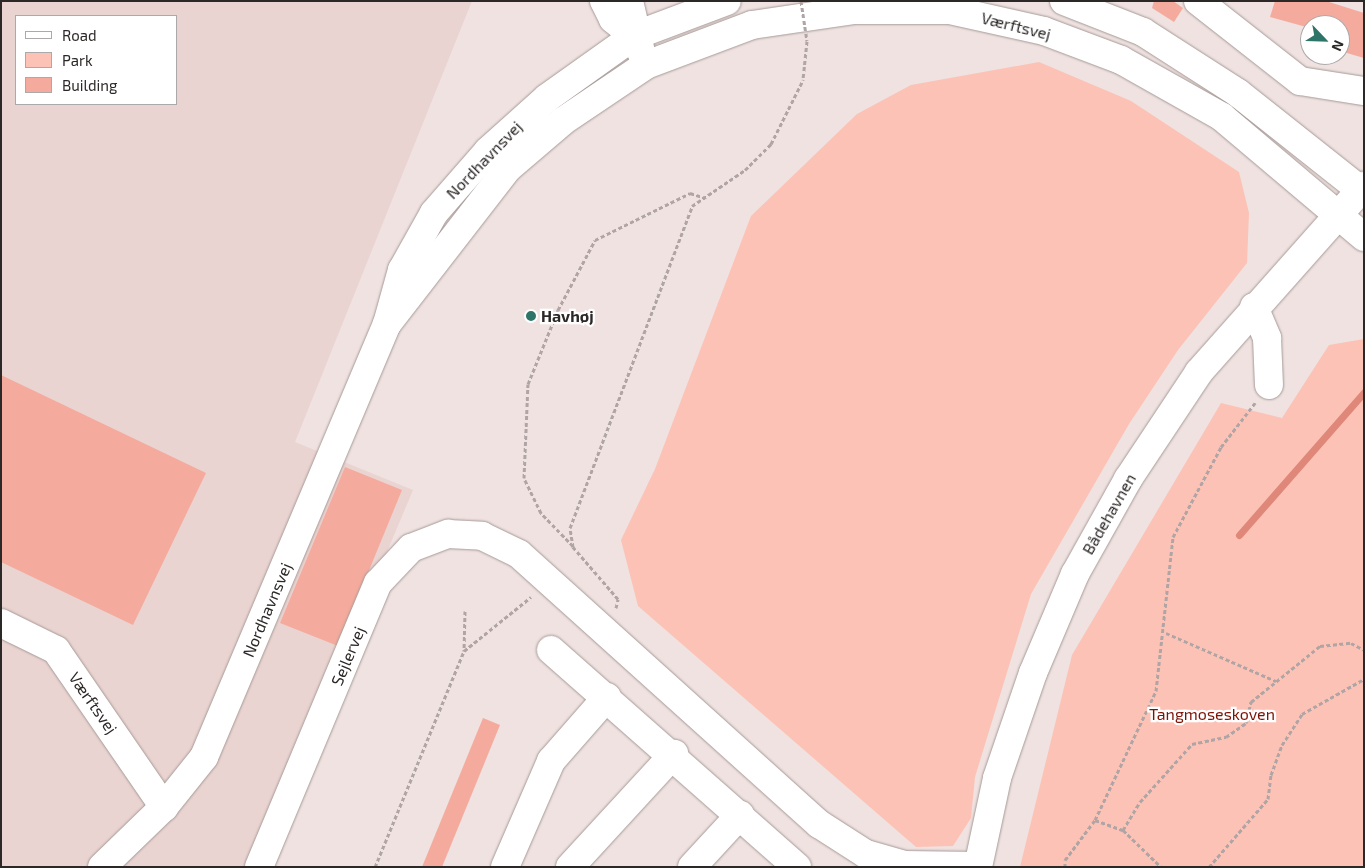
<!DOCTYPE html>
<html>
<head>
<meta charset="utf-8">
<style>
	body { margin:0 }
	#map { position:relative; width:1365px; height:868px; overflow:hidden; background:#efe2e0; font-family:"Exo 2",sans-serif }
	div>[style] { position:absolute }
	.built>* { inset:0; background:#ead4d1 }
	.green>* { inset:0; background:#fcc2b6 }
	.stream>* { height:7px; margin:-3.5px; padding:0 3.5px; transform-origin:3.5px; border-radius:3.5px; background:#df8778 }
	.building>* { inset:0; background:#f4ab9d }
	.path>* { height:3px; margin-top:-1.5px; transform-origin:0; background:repeating-linear-gradient(90deg,#b0a5a4 0 4px,transparent 0 6.5px) }
	.roads { filter:drop-shadow(0 0 1px #a69a97) drop-shadow(0 0 1px #a69a97) }
	.minor>* { height:28px; margin:-14px; padding:0 14px; transform-origin:14px; border-radius:14px; background:#fff }
	.path-bridge>* { height:3px; margin-top:-1.5px; transform-origin:0; background:repeating-linear-gradient(90deg,#b0a5a4 0 4px,transparent 0 6.5px) }
	.dots>* { width:14px; height:14px; translate:-50% -50%; box-sizing:border-box; border:2px solid #fff; border-radius:50% }
	span { translate:-50% -50%; white-space:nowrap; text-align:center; line-height:1.15; -webkit-text-stroke:4.5px #fff; paint-order:stroke }
	.street-label { font-size:16px; color:#2c2827 }
	.poi-label { font-size:16px; color:#2c2827; font-weight:700 }
	.left { translate:0 -50%; text-align:left }
	.park-label { font-size:16px; color:#7c1305 }
	.frame { position:absolute; inset:0; border:2px solid #2c2827; pointer-events:none }
	.legend { position:absolute; left:15px; top:15px; width:162px; height:90px; box-sizing:border-box; background:#fff; border:1px solid #aba9a9; margin:0; padding:6px 9px; list-style:none; font-size:15px; color:#2c2827 }
	.legend li { display:flex; align-items:center; gap:10px; height:25px }
	.legend b { width:25px; border:1px solid #aba9a9 }
	.north { position:absolute; left:1300px; top:15px; width:50px; height:50px; box-sizing:border-box; background:#fff; border:1px solid #aba9a9; border-radius:50%; rotate:114deg; font-size:14px; font-weight:700; line-height:20px; text-align:center; color:#2c2827 }
	.north::after { content:''; display:block; margin:auto; width:18px; height:22px; background:#2f7469; clip-path:polygon(50% 0,100% 100%,50% 72%,0 100%) }
</style>
</head>
<body>
<div id="map">
	<div class="built">
		<div style="clip-path:polygon(evenodd,1px 1px,472px 1px,295px 442px,413px 490px,255px 867px,1px 867px,1px 1px,16px 16px,176px 16px,176px 104px,16px 104px,16px 16px)"></div>
	</div>
	<div class="green">
		<div style="clip-path:polygon(1039px 62px,1131px 101px,1239px 172px,1249px 213px,1247px 263px,1178px 350px,1129px 424px,1031px 594px,975px 777px,971px 818px,953px 846px,916px 847px,638px 606px,621px 540px,655px 469px,751px 216px,857px 114px,911px 85px)"></div>
		<div style="clip-path:polygon(1364px 339px,1364px 867px,1020px 867px,1072px 655px,1221px 403px,1282px 418px,1329px 345px)"></div>
	</div>
	<div class="stream">
		<div style="left:1239px;top:535px;width:190px;rotate:-48.8deg"></div>
	</div>
	<div class="building">
		<div style="clip-path:polygon(1154px 1px,1173px 1px,1183px 8px,1174px 22px,1152px 8px)"></div>
		<div style="clip-path:polygon(1275px 1px,1326px 1px,1364px 13px,1364px 58px,1340px 51px,1340px 25px,1310px 28px,1270px 17px)"></div>
		<div style="clip-path:polygon(1px 375px,206px 473px,133px 625px,1px 562px)"></div>
		<div style="clip-path:polygon(345px 467px,402px 490px,338px 646px,280px 623px)"></div>
		<div style="clip-path:polygon(483px 718px,500px 725px,442px 867px,422px 867px)"></div>
	</div>
	<div class="path">
		<div style="left:573px;top:546px;width:46px;rotate:-134.1deg"></div>
		<div style="left:541px;top:513px;width:39px;rotate:-116deg"></div>
		<div style="left:524px;top:478px;width:94px;rotate:-87.6deg"></div>
		<div style="left:528px;top:384px;width:80px;rotate:-67.9deg"></div>
		<div style="left:558px;top:310px;width:79px;rotate:-62.1deg"></div>
		<div style="left:595px;top:240px;width:106px;rotate:-26.3deg"></div>
		<div style="left:690px;top:193px;width:16px;rotate:18deg"></div>
		<div style="left:616px;top:608px;width:9px;rotate:-77deg"></div>
		<div style="left:618px;top:599px;width:69px;rotate:-130.9deg"></div>
		<div style="left:573px;top:547px;width:19px;rotate:-99deg"></div>
		<div style="left:570px;top:528px;width:344px;rotate:-69.2deg"></div>
		<div style="left:692px;top:206px;width:64px;rotate:-34.2deg"></div>
		<div style="left:745px;top:170px;width:37px;rotate:-45deg"></div>
		<div style="left:771px;top:144px;width:72px;rotate:-63.4deg"></div>
		<div style="left:465px;top:611px;width:40px;rotate:91.4deg"></div>
		<div style="left:464px;top:651px;width:86px;rotate:-38.9deg"></div>
		<div style="left:1166px;top:633px;width:120px;rotate:23.6deg"></div>
		<div style="left:1095px;top:820px;width:30px;rotate:20deg"></div>
		<div style="left:1123px;top:830px;width:33px;rotate:-59deg"></div>
		<div style="left:1140px;top:802px;width:78px;rotate:-48.1deg"></div>
		<div style="left:1192px;top:744px;width:35px;rotate:-12deg"></div>
		<div style="left:1226px;top:737px;width:24px;rotate:-35deg"></div>
		<div style="left:1246px;top:723px;width:22px;rotate:-77deg"></div>
		<div style="left:1251px;top:702px;width:89px;rotate:-39.1deg"></div>
		<div style="left:1320px;top:646px;width:31px;rotate:-6deg"></div>
		<div style="left:1351px;top:643px;width:15px;rotate:28deg"></div>
		<div style="left:1123px;top:830px;width:53px;rotate:44.2deg"></div>
		<div style="left:375px;top:867px;width:234px;rotate:-67.6deg"></div>
		<div style="left:1065px;top:867px;width:7px;rotate:-90deg"></div>
		<div style="left:1065px;top:860px;width:50px;rotate:-53.1deg"></div>
		<div style="left:1095px;top:820px;width:143px;rotate:-64.7deg"></div>
		<div style="left:1156px;top:691px;width:155px;rotate:-83.7deg"></div>
		<div style="left:1173px;top:537px;width:102px;rotate:-61.9deg"></div>
		<div style="left:1221px;top:447px;width:56px;rotate:-52.3deg"></div>
		<div style="left:1181px;top:867px;width:16px"></div>
		<div style="left:1209px;top:867px;width:90px;rotate:-49.1deg"></div>
		<div style="left:1268px;top:799px;width:24px;rotate:-83deg"></div>
		<div style="left:1271px;top:775px;width:32px;rotate:-70deg"></div>
		<div style="left:1282px;top:745px;width:37px;rotate:-57deg"></div>
		<div style="left:1302px;top:714px;width:71px;rotate:-29.4deg"></div>
	</div>
	<div class="roads">
		<div class="minor">
			<div style="left:604px;top:1px;width:20px;rotate:63deg"></div>
			<div style="left:613px;top:19px;width:27px;rotate:39deg"></div>
			<div style="left:629px;top:1px;width:52px;rotate:76.8deg"></div>
			<div style="left:1064px;top:1px;width:85px;rotate:21.4deg"></div>
			<div style="left:1143px;top:32px;width:113px;rotate:32.7deg"></div>
			<div style="left:1238px;top:93px;width:161px;rotate:38.4deg"></div>
			<div style="left:1198px;top:1px;width:130px;rotate:38.1deg"></div>
			<div style="left:1300px;top:81px;width:65px;rotate:8.9deg"></div>
			<div style="left:1254px;top:307px;width:34px;rotate:67deg"></div>
			<div style="left:1267px;top:338px;width:47px;rotate:87.6deg"></div>
			<div style="left:387px;top:324px;width:197px;rotate:-52.2deg"></div>
			<div style="left:508px;top:168px;width:72px;rotate:-40.5deg"></div>
			<div style="left:563px;top:121px;width:100px;rotate:-34deg"></div>
			<div style="left:646px;top:65px;width:113px;rotate:-20.7deg"></div>
			<div style="left:752px;top:25px;width:102px;rotate:-8.4deg"></div>
			<div style="left:853px;top:10px;width:97px"></div>
			<div style="left:950px;top:10px;width:96px;rotate:12.6deg"></div>
			<div style="left:1044px;top:31px;width:82px;rotate:20.6deg"></div>
			<div style="left:1121px;top:60px;width:116px;rotate:29.4deg"></div>
			<div style="left:1222px;top:117px;width:186px;rotate:40.2deg"></div>
			<div style="left:1px;top:623px;width:61px;rotate:26.1deg"></div>
			<div style="left:56px;top:650px;width:191px;rotate:55.5deg"></div>
			<div style="left:551px;top:650px;width:328px;rotate:41.4deg"></div>
			<div style="left:102px;top:867px;width:86px;rotate:-44.1deg"></div>
			<div style="left:164px;top:807px;width:64px;rotate:-51.3deg"></div>
			<div style="left:204px;top:757px;width:470px;rotate:-67.1deg"></div>
			<div style="left:387px;top:324px;width:56px;rotate:-74.5deg"></div>
			<div style="left:402px;top:270px;width:65px;rotate:-60.7deg"></div>
			<div style="left:434px;top:213px;width:82px;rotate:-48.9deg"></div>
			<div style="left:488px;top:151px;width:79px;rotate:-41.9deg"></div>
			<div style="left:547px;top:98px;width:107px;rotate:-35.5deg"></div>
			<div style="left:634px;top:36px;width:99px;rotate:-20.6deg"></div>
			<div style="left:259px;top:867px;width:308px;rotate:-67.3deg"></div>
			<div style="left:378px;top:583px;width:48px;rotate:-46.7deg"></div>
			<div style="left:411px;top:548px;width:40px;rotate:-21deg"></div>
			<div style="left:448px;top:534px;width:34px;rotate:3deg"></div>
			<div style="left:482px;top:536px;width:41px;rotate:25.9deg"></div>
			<div style="left:519px;top:554px;width:404px;rotate:42deg"></div>
			<div style="left:819px;top:824px;width:56px;rotate:32.6deg"></div>
			<div style="left:866px;top:854px;width:40px;rotate:16deg"></div>
			<div style="left:904px;top:865px;width:74px;rotate:0.8deg"></div>
			<div style="left:505px;top:867px;width:116px;rotate:-66.5deg"></div>
			<div style="left:551px;top:761px;width:85px;rotate:-48.8deg"></div>
			<div style="left:570px;top:867px;width:154px;rotate:-47.4deg"></div>
			<div style="left:692px;top:867px;width:71px;rotate:-47.3deg"></div>
			<div style="left:978px;top:867px;width:91px;rotate:-77.9deg"></div>
			<div style="left:997px;top:778px;width:111px;rotate:-71.1deg"></div>
			<div style="left:1033px;top:673px;width:108px;rotate:-67deg"></div>
			<div style="left:1075px;top:574px;width:109px;rotate:-60.8deg"></div>
			<div style="left:1128px;top:479px;width:128px;rotate:-56.4deg"></div>
			<div style="left:1199px;top:372px;width:249px;rotate:-48.4deg"></div>
		</div>
	</div>
	<div class="path-bridge">
		<div style="left:801px;top:1px;width:40px;rotate:81.5deg"></div>
		<div style="left:807px;top:41px;width:39px;rotate:96deg"></div>
	</div>
	<div class="dots">
		<div style="left:531px;top:316px;background:#2f7469"></div>
	</div>
	<div class="street-label">
		<span style="left:1016px;top:26px;rotate:14deg">Værftsvej</span>
		<span style="left:484px;top:160px;rotate:-46deg">Nordhavnsvej</span>
		<span style="left:1109px;top:514px;rotate:-60deg">Bådehavnen</span>
		<span style="left:267px;top:610px;rotate:-67deg">Nordhavnsvej</span>
		<span style="left:348px;top:656px;rotate:-67deg">Sejlervej</span>
		<span style="left:93px;top:703px;rotate:55deg">Værftsvej</span>
	</div>
	<div class="poi-label">
		<span class="left" style="left:541px;top:316px">Havhøj</span>
	</div>
	<div class="park-label">
		<span style="left:1212px;top:714px">Tangmoseskoven</span>
	</div>
	<div class="frame"></div>
	<ul class="legend">
	<li><b style="height:6px;background:#fff"></b>Road</li>
	<li><b style="height:14px;background:#fcc2b6"></b>Park</li>
	<li><b style="height:14px;background:#f4ab9d"></b>Building</li>
	</ul>
	<div class="north">N</div>
</div>
</body>
</html>
